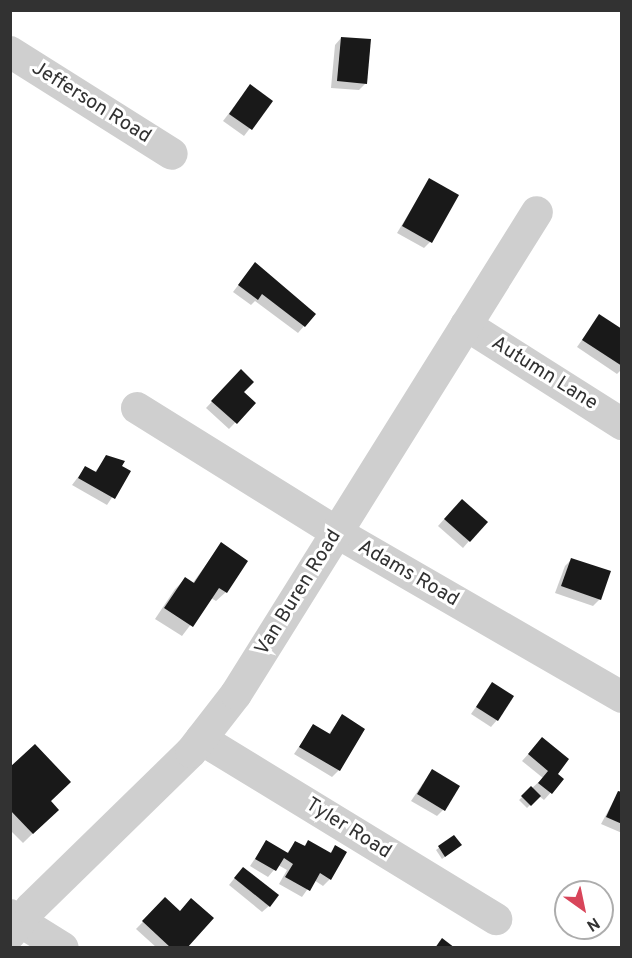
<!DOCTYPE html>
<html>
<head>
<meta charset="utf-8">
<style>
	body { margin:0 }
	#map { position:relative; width:632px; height:958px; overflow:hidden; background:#fff; font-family:Overpass,sans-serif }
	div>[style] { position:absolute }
	.shadow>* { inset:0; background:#0003 }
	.building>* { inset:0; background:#191919 }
	.minor>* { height:32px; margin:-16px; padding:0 16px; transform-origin:16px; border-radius:16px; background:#cfcfcf }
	span { translate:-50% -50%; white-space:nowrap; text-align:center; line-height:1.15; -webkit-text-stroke:6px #fff; paint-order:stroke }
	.street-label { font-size:20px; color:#323232 }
	.frame { position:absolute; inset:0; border:12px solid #323232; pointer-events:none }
	.north { position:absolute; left:554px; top:880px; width:60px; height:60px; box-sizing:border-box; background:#fff; border:2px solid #adadad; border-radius:50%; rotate:147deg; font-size:16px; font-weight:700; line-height:24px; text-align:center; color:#323232 }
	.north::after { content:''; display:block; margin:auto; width:21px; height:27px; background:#d8455a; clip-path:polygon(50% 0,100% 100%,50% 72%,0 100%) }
</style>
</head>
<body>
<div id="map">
	<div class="shadow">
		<div style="clip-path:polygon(341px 38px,366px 83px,359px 90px,331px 88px,335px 45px)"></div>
		<div style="clip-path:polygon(250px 86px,271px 101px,244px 136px,223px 121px)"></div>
		<div style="clip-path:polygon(429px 180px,430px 242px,424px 248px,397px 233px)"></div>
		<div style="clip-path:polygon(249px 271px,304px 326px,298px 333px,255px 301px,251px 305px,233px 292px)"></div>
		<div style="clip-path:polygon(599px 316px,622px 331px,622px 369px,617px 374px,577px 347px)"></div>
		<div style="clip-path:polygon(241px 371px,242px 392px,254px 403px,229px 429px,206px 408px)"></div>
		<div style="clip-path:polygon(107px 457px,129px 472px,107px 505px,72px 485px,85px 468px,94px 473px)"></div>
		<div style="clip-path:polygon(455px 507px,469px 541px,463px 548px,438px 526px)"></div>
		<div style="clip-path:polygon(221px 544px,226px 592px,216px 601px,211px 598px,182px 636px,155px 619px,175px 589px,185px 579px,192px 584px)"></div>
		<div style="clip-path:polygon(571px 560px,600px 599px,593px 606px,555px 593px,565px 566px)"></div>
		<div style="clip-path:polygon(492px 684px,497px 720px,491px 727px,471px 714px)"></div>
		<div style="clip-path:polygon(342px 716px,339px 770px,332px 777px,294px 754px,313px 726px,328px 735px)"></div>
		<div style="clip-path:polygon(542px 739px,556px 775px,562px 780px,544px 800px,539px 796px,527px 808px,519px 800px,543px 778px,522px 761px)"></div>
		<div style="clip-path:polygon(10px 769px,57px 810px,23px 843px,10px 830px)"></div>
		<div style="clip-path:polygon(432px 770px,443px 810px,437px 816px,411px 801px)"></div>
		<div style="clip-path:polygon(618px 793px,622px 794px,622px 833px,601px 824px)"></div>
		<div style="clip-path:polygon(453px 837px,457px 848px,442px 859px,436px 850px)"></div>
		<div style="clip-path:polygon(266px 842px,286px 854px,296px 842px,303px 847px,308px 842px,329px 854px,336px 847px,330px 879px,323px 886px,314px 880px,302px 897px,279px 884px,287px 870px,278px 865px,268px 877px,250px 866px)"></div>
		<div style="clip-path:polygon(237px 875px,269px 906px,262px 912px,229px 885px)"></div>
		<div style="clip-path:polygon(165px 899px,185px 948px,157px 948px,136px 929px)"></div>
	</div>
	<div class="building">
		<div style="clip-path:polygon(341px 37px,371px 39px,367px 84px,337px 81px)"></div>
		<div style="clip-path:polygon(250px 84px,273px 101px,252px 130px,229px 114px)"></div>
		<div style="clip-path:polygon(429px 178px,459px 195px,432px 243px,402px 226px)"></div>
		<div style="clip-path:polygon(255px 262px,316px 314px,305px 327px,262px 294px,258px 300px,238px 285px)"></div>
		<div style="clip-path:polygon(599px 314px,622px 329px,622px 366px,582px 340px)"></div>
		<div style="clip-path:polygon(241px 369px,254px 382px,244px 392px,256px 403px,237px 424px,211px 401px)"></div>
		<div style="clip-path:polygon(106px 455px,125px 461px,122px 466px,131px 471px,115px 499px,78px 478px,85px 466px,96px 472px)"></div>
		<div style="clip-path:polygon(462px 499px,488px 522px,470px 542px,444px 519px)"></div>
		<div style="clip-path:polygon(221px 542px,248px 561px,227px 593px,219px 588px,193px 627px,164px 608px,185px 577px,194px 583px)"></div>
		<div style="clip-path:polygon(571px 558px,611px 571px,601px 600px,561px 586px)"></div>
		<div style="clip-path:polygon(492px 682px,514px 696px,498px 721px,476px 707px)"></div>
		<div style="clip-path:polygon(342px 714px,365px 729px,340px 771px,299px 747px,313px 724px,330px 734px)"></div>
		<div style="clip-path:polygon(542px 737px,569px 759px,558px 774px,564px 779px,552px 794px,538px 783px,548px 771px,528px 754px)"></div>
		<div style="clip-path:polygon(35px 744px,71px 782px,51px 801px,59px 810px,33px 834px,10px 810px,10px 767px)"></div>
		<div style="clip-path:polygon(432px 769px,460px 786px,445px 811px,417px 794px)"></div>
		<div style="clip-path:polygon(531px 786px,541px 796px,531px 806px,521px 796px)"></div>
		<div style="clip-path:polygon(618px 791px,622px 792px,622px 824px,606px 817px)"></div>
		<div style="clip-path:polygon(454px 835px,462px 845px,445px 857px,438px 846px)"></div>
		<div style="clip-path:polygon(266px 840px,288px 853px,295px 841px,305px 846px,308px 840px,331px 853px,335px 845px,347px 852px,331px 880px,320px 873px,310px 891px,285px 877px,293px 864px,284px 858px,276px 871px,255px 859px)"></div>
		<div style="clip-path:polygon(243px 867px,279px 895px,270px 907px,234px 878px)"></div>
		<div style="clip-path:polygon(165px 897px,180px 911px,191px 898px,214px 918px,187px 948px,171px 948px,142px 921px)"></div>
		<div style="clip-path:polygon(442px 938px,455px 948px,435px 948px)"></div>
	</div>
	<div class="minor">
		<div style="left:10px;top:52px;width:191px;rotate:32.2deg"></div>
		<div style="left:466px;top:325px;width:185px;rotate:32.4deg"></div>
		<div style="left:137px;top:408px;width:234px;rotate:31.9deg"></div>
		<div style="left:336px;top:532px;width:330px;rotate:30deg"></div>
		<div style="left:201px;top:739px;width:346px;rotate:31.4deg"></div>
		<div style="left:10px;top:915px;width:62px;rotate:31.9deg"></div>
		<div style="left:10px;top:934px;width:33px;rotate:-51deg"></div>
		<div style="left:31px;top:908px;width:223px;rotate:-44.3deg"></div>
		<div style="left:191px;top:752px;width:73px;rotate:-52.2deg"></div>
		<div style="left:236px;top:694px;width:568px;rotate:-58.02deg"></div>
	</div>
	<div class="street-label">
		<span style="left:91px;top:103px;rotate:32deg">Jefferson Road</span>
		<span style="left:544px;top:374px;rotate:32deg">Autumn Lane</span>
		<span style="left:408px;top:574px;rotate:30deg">Adams Road</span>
		<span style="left:299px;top:593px;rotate:-58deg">Van Buren Road</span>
		<span style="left:348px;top:829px;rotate:32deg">Tyler Road</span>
	</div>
	<div class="frame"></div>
	<div class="north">N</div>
</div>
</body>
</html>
